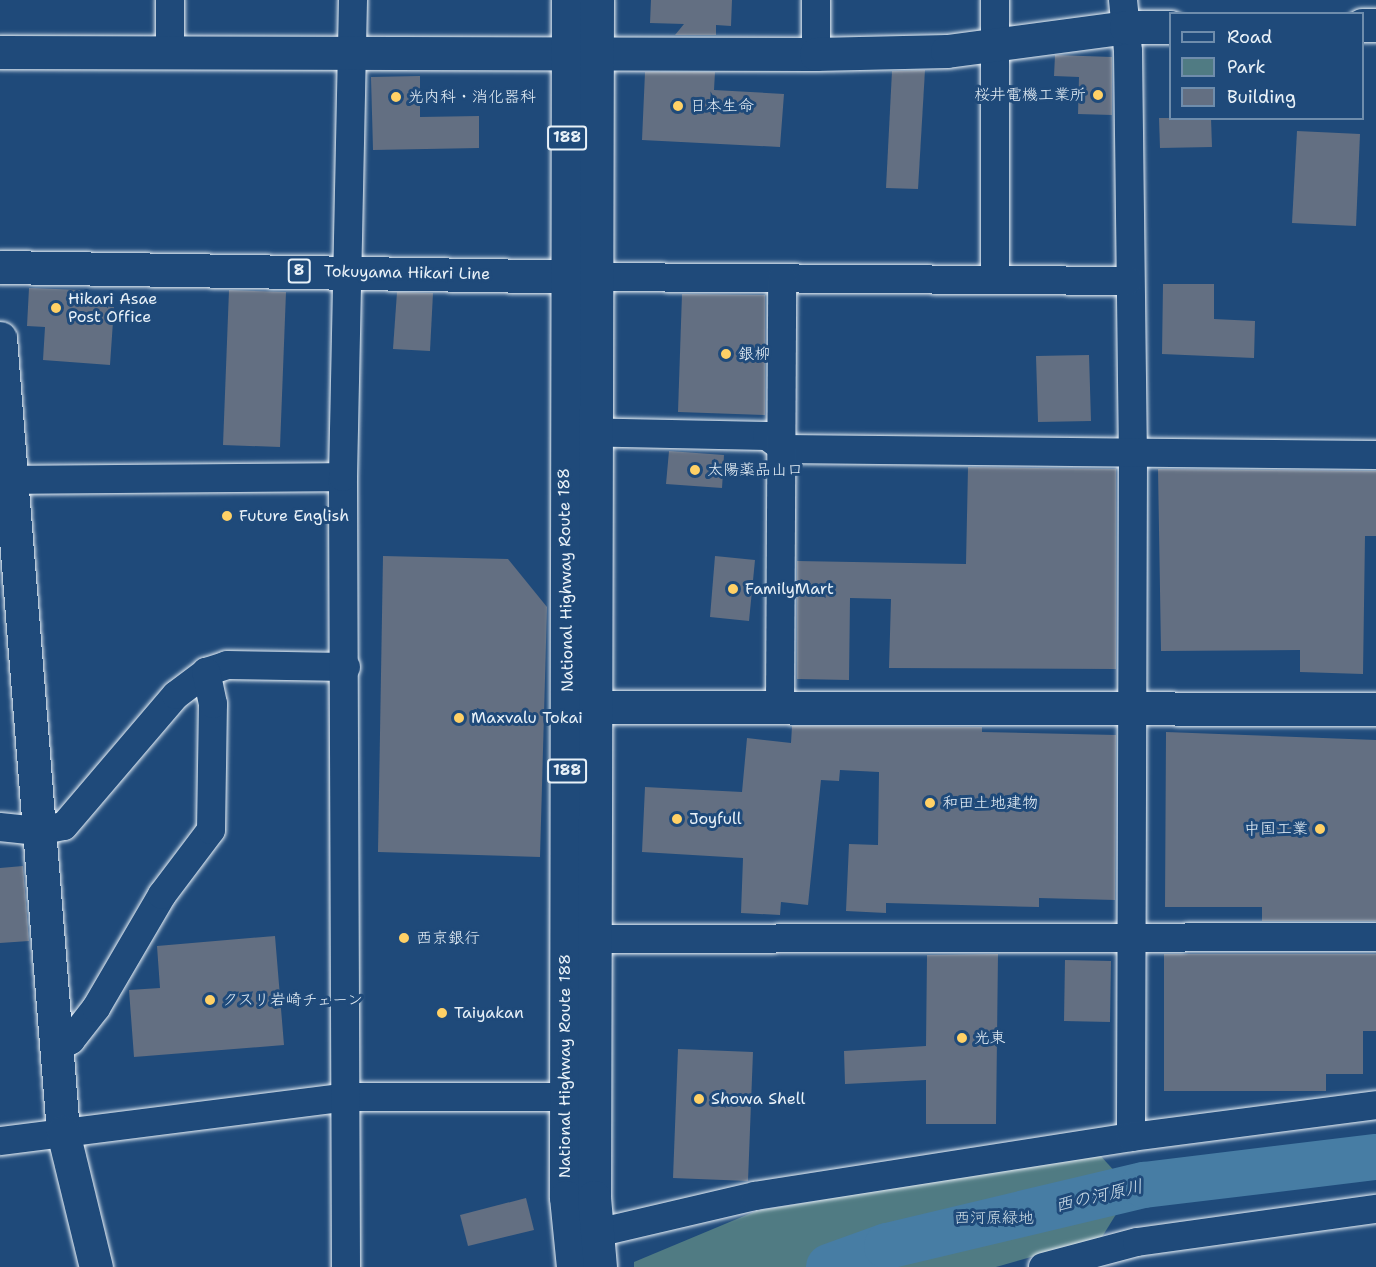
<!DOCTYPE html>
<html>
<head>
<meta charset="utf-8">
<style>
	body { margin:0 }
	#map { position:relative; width:1376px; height:1267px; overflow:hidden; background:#1f4a7a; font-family:"Shantell Sans","Klee One",sans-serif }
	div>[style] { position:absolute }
	.green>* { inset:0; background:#507b83 }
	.river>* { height:46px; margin:-23px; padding:0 23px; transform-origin:23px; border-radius:23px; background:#477da4 }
	.building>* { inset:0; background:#636f82 }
	.roads { filter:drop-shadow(0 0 2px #e8f1f8) drop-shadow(0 0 2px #e8f1f8) }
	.minor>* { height:28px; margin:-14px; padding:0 14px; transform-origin:14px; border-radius:14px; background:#1f4a7a }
	.tertiary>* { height:33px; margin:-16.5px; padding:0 16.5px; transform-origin:16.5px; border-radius:16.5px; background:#1f4a7a }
	.primary>* { height:33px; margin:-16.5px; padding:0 16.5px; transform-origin:16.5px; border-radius:16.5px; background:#1f4a7a }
	.trunk>* { height:33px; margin:-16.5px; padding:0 16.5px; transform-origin:16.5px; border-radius:16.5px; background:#1f4a7a }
	.dots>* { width:16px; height:16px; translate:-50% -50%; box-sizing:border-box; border:3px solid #1f4a7a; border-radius:50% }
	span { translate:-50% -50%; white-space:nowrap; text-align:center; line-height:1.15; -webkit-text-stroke:6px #1f4a7a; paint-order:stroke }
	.shield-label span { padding:2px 4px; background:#1f4a7a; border:2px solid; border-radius:4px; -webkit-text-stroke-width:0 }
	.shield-label { font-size:15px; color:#e8f1f8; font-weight:700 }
	.poi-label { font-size:16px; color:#e8f1f8 }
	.right { translate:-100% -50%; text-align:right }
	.left { translate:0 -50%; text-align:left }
	.street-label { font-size:16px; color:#e8f1f8 }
	.park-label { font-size:16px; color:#d1dfe6 }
	.water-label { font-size:18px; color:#d0e0eb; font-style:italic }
	.legend { position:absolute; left:1169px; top:12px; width:195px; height:108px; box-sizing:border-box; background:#1f4a7a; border:2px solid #6f8dac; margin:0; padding:8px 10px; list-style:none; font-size:18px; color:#e8f1f8 }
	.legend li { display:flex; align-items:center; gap:12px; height:30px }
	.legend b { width:30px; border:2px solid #6f8dac }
</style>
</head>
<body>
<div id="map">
	<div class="green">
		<div style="clip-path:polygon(1098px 1153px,1118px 1175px,1123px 1203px,1102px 1237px,996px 1267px,634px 1267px,634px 1262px,756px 1211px)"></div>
	</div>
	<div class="river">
		<div style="left:829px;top:1267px;width:62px;rotate:-19.9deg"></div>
		<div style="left:887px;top:1246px;width:264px;rotate:-13.4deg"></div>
		<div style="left:1144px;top:1185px;width:234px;rotate:-6.9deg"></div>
	</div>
	<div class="building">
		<div style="clip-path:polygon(651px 0,732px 0,731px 26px,716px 25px,716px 35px,675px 35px,684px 24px,650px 23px)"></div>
		<div style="clip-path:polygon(1055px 55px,1112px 57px,1112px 115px,1078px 114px,1079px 77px,1054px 76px)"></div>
		<div style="clip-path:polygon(925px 70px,918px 189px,886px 188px,892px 71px)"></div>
		<div style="clip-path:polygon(645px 72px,715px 72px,714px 90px,784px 94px,780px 147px,642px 140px)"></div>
		<div style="clip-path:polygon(420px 76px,420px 117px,479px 116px,479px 148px,373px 150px,371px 77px)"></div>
		<div style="clip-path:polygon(1159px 118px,1211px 118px,1212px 147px,1160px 148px)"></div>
		<div style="clip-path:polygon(1297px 131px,1360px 134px,1356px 226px,1292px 223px)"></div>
		<div style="clip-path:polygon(1163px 284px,1214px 284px,1214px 319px,1255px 321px,1254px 358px,1162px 354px)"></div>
		<div style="clip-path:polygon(29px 288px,82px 290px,81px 304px,114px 307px,110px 365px,43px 360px,45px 327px,27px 326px)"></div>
		<div style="clip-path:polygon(229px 290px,286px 292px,280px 447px,223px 445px)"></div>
		<div style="clip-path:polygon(397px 292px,433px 293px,430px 351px,393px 349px)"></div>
		<div style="clip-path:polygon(682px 294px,765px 295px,765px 415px,678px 412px)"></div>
		<div style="clip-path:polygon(1089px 355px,1091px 421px,1038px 422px,1036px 356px)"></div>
		<div style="clip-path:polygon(669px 451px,724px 455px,722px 488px,666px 484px)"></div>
		<div style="clip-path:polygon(968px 467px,1116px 469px,1116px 669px,889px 668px,891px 599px,850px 598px,849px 680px,797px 679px,797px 561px,966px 564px)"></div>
		<div style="clip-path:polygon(1158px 469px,1376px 471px,1376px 536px,1365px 536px,1363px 674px,1300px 672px,1300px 650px,1161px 651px)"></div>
		<div style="clip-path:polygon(383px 556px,508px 559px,547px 607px,540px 857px,378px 852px)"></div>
		<div style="clip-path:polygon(715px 556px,755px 560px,749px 621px,710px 617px)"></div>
		<div style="clip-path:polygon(792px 726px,982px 727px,982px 732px,1116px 735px,1115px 900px,1039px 898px,1039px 907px,886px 903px,886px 913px,846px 911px,849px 844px,878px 845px,879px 772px,840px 770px,839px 781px,821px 780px,808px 905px,781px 902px,780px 915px,741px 913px,743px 858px,642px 852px,645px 787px,742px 792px,747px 738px,791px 743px)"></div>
		<div style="clip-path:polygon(1166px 732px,1376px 740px,1376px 921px,1262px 921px,1262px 907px,1165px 907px)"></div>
		<div style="clip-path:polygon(23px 866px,29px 941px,0 943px,0 868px)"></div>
		<div style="clip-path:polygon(275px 936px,284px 1045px,134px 1057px,129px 990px,160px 988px,157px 946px)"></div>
		<div style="clip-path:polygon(998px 954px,996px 1124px,926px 1124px,926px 1080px,845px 1084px,844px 1051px,926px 1046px,927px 955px)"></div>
		<div style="clip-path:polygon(1164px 954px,1376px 954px,1376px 1031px,1363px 1031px,1363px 1074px,1326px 1074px,1326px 1091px,1164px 1091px)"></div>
		<div style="clip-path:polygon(1065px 960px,1111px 961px,1110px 1022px,1064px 1021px)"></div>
		<div style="clip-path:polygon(678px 1049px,753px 1052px,748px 1181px,673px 1178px)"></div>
		<div style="clip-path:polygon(526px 1198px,534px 1230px,468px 1246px,460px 1215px)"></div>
	</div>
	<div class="roads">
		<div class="minor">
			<div style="left:995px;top:0;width:279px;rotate:90deg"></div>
			<div style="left:1123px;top:0;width:51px;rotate:84.4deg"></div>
			<div style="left:1128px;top:51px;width:402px;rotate:89.3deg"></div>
			<div style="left:1133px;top:453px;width:684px;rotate:90.17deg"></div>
			<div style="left:170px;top:52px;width:52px;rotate:-90deg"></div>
			<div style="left:816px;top:54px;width:54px;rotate:-90deg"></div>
			<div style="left:598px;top:277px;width:530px;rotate:0.43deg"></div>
			<div style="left:575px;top:432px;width:192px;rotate:1.2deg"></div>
			<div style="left:767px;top:436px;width:21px;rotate:37deg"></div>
			<div style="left:784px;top:449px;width:592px;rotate:0.58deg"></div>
			<div style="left:12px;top:480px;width:331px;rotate:-0.5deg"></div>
			<div style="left:780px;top:705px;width:426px;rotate:-89.7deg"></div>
			<div style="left:0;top:827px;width:38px;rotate:6deg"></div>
			<div style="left:38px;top:831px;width:26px;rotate:-11deg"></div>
			<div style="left:64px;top:826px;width:172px;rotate:-49.5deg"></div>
			<div style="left:176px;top:695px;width:38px;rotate:-37deg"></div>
			<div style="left:206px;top:672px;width:22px;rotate:-18deg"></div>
			<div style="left:227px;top:665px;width:119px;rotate:1deg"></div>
			<div style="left:573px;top:939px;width:803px;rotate:-0.14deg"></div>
			<div style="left:56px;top:1048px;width:17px;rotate:-28deg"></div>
			<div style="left:71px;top:1040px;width:41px;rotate:-52deg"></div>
			<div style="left:96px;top:1008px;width:131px;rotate:-59.7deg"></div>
			<div style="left:162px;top:895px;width:81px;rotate:-53deg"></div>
			<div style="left:211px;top:830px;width:126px;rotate:-89.1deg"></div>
			<div style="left:213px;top:704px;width:33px;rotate:-102deg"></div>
			<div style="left:0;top:1141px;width:350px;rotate:-7.2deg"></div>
			<div style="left:347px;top:1097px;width:242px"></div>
			<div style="left:597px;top:1233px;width:162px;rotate:-13.2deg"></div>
			<div style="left:755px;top:1196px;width:381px;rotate:-8.9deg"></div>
			<div style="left:1131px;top:1137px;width:247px;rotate:-7.4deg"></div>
			<div style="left:346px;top:1267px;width:790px;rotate:-90.22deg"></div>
			<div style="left:343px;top:477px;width:477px;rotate:-88.8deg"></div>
			<div style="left:1043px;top:1267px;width:97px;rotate:-14.9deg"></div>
			<div style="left:1137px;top:1242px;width:241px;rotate:-7.9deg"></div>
		</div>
		<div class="tertiary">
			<div style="left:1362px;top:25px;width:14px"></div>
			<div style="left:0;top:52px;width:816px;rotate:0.14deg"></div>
			<div style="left:816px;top:54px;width:131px;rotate:-1.3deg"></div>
			<div style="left:947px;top:51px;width:181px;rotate:-7.6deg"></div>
			<div style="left:1126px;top:27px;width:44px"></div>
			<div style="left:0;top:338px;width:796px;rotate:85.46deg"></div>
			<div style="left:63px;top:1132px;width:139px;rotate:76.3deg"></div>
			<div style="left:596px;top:707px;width:780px;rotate:0.15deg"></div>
		</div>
		<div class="primary">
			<div style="left:0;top:267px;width:595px;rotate:0.96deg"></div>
		</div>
		<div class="trunk">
			<div style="left:568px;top:0;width:1197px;rotate:90.1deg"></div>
			<div style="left:566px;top:1197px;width:70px;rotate:84.3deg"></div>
			<div style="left:597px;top:0;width:1197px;rotate:90.14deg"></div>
			<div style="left:594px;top:1197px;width:70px;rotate:85.1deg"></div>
		</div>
	</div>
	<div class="dots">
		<div style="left:1098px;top:95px;background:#ffd166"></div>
		<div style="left:396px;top:97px;background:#ffd166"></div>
		<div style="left:678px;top:106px;background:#ffd166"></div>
		<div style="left:56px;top:308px;background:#ffd166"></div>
		<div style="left:726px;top:354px;background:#ffd166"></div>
		<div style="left:695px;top:470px;background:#ffd166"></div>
		<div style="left:227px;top:516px;background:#ffd166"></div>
		<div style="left:733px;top:589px;background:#ffd166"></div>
		<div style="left:459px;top:718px;background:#ffd166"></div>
		<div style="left:930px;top:803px;background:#ffd166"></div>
		<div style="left:677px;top:819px;background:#ffd166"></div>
		<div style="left:1320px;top:829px;background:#ffd166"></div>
		<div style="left:404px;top:938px;background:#ffd166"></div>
		<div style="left:210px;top:1000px;background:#ffd166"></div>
		<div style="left:442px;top:1013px;background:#ffd166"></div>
		<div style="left:962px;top:1038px;background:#ffd166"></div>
		<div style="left:699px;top:1099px;background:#ffd166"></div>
	</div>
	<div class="shield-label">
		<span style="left:567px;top:138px">188</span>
		<span style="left:299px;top:271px">8</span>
		<span style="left:567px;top:771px">188</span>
	</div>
	<div class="poi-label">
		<span class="right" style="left:1086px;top:95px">桜井電機工業所</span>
		<span class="left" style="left:408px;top:97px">光内科・消化器科</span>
		<span class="left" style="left:690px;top:106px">日本生命</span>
		<span class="left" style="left:68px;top:308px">Hikari Asae<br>Post Office</span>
		<span class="left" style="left:738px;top:354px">銀柳</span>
		<span class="left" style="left:707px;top:470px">太陽薬品山口</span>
		<span class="left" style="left:239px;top:516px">Future English</span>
		<span class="left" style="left:745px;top:589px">FamilyMart</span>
		<span class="left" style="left:471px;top:718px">Maxvalu Tokai</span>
		<span class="left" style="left:942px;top:803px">和田土地建物</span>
		<span class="left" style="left:689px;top:819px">Joyfull</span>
		<span class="right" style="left:1308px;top:829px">中国工業</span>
		<span class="left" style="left:416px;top:938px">西京銀行</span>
		<span class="left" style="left:222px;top:1000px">クスリ岩崎チェーン</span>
		<span class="left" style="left:454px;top:1013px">Taiyakan</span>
		<span class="left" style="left:974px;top:1038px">光東</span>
		<span class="left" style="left:711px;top:1099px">Showa Shell</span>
	</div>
	<div class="street-label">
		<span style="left:407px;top:273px;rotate:1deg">Tokuyama Hikari Line</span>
		<span style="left:566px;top:580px;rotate:-91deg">National Highway Route 188</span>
		<span style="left:565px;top:1066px;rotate:-90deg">National Highway Route 188</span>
	</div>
	<div class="park-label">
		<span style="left:994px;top:1218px">西河原緑地</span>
	</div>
	<div class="water-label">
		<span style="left:1099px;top:1196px;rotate:-13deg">西の河原川</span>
	</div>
	<ul class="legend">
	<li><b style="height:8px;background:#1f4a7a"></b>Road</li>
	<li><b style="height:16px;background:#507b83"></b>Park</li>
	<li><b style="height:16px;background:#636f82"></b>Building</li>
	</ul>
</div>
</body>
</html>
